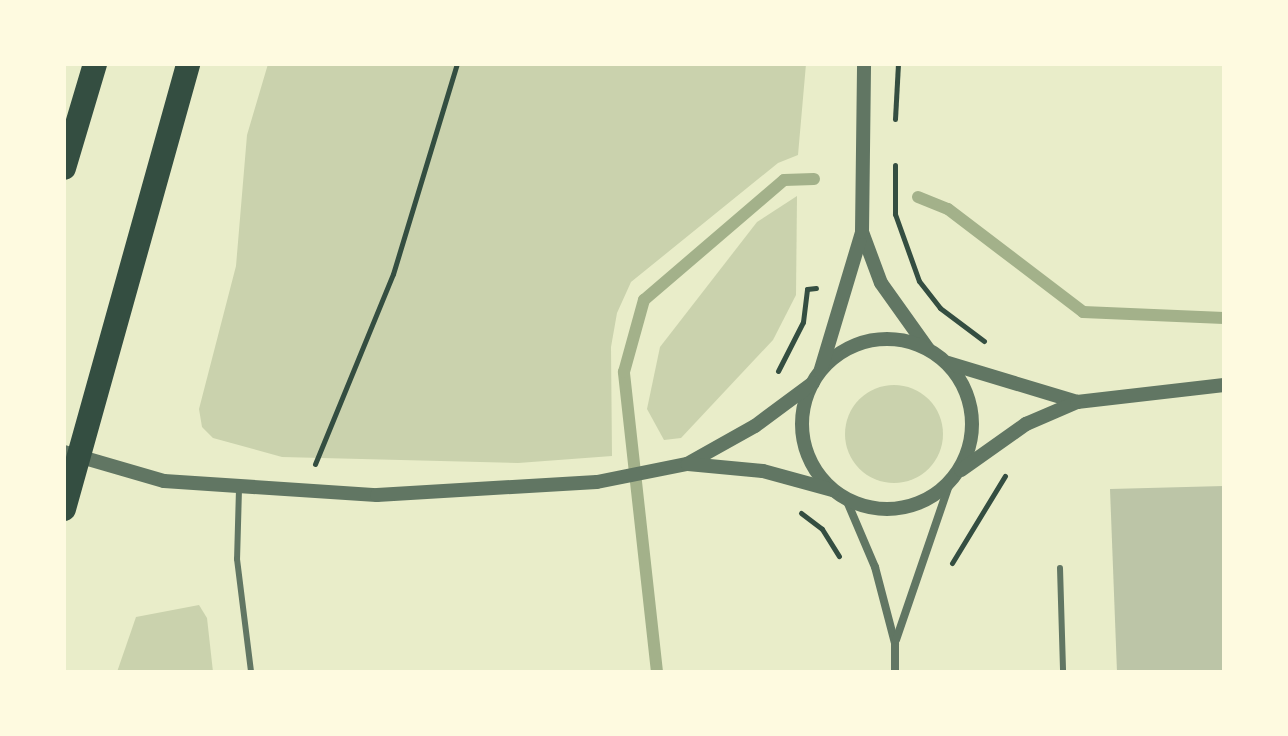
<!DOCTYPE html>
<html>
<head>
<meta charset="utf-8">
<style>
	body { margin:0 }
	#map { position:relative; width:1288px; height:736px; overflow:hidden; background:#e9edc9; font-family:"Source Sans 3",sans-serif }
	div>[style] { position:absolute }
	.green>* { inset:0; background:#cad2ad }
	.round { border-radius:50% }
	.stream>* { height:12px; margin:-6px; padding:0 6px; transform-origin:6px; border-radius:6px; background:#a3b18a }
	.building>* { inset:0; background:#bcc5a7 }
	.path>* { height:5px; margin:-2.5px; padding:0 2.5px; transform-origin:2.5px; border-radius:2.5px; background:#344e41 }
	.service>* { height:6px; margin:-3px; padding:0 3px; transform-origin:3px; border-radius:3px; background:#617663 }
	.minor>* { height:8px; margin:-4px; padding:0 4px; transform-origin:4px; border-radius:4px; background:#617663 }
	.tertiary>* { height:14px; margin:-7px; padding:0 7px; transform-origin:7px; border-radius:7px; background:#617663 }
	.tertiary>.ring { margin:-7px; padding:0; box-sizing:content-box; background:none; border:14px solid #617663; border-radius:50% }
	.motorway>* { height:24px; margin:-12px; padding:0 12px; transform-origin:12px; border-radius:12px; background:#344e41 }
	span { translate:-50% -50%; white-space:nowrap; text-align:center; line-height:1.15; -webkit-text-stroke:7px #fefae0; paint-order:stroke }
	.frame { position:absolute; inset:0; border:66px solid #fefae0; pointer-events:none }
</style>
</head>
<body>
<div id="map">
	<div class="green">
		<div style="clip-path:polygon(268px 64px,806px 64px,798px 155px,778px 163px,631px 282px,617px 313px,611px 347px,612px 456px,518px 463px,282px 457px,213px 438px,202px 427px,199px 409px,236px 266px,247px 135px)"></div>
		<div style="clip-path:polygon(797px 196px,796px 295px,773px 340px,681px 438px,664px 440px,647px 409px,660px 347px,757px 222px)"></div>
		<div class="round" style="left:845px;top:385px;width:98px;height:98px"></div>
		<div style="clip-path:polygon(199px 605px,207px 618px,213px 672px,117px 672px,136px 617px)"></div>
	</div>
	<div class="stream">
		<div style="left:918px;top:197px;width:32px;rotate:22deg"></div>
		<div style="left:948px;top:209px;width:170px;rotate:37.3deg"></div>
		<div style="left:1083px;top:312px;width:141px;rotate:2.4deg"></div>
		<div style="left:657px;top:672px;width:302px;rotate:-96.3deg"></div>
		<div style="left:624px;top:372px;width:75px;rotate:-74.5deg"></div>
		<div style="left:644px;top:300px;width:184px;rotate:-40.6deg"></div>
		<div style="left:784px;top:180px;width:30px;rotate:-2deg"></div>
	</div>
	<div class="building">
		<div style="clip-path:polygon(1224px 486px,1224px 672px,1117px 672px,1110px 489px)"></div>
	</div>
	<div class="path">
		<div style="left:895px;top:119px;width:55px;rotate:-86.9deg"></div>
		<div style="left:895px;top:165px;width:49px;rotate:90deg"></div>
		<div style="left:895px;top:214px;width:71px;rotate:70.3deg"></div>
		<div style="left:919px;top:281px;width:34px;rotate:52deg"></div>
		<div style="left:940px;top:308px;width:55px;rotate:36.9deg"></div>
		<div style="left:778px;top:371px;width:55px;rotate:-63deg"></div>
		<div style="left:803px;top:322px;width:33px;rotate:-83deg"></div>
		<div style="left:807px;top:289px;width:9px;rotate:-6deg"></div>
		<div style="left:315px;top:464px;width:205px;rotate:-67.7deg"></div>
		<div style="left:393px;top:274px;width:220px;rotate:-73.1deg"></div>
		<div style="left:801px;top:513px;width:26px;rotate:37deg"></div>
		<div style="left:822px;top:529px;width:32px;rotate:58deg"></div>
		<div style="left:952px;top:563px;width:102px;rotate:-58.7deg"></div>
	</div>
	<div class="service">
		<div style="left:239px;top:489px;width:70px;rotate:91.6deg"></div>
		<div style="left:237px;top:559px;width:114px;rotate:82.9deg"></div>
		<div style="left:1060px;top:568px;width:104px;rotate:88.3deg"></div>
	</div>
	<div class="minor">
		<div style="left:846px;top:499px;width:74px;rotate:66.9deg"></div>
		<div style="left:875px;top:567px;width:79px;rotate:75.3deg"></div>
		<div style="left:895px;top:643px;width:29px;rotate:90deg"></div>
		<div style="left:896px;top:640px;width:167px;rotate:-71.1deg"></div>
	</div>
	<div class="tertiary">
		<div style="left:862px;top:232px;width:54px;rotate:69.6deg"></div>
		<div style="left:881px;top:283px;width:81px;rotate:54.5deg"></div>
		<div class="ring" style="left:802px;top:339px;width:156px;height:156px"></div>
		<div style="left:948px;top:363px;width:135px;rotate:16.8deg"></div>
		<div style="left:821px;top:369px;width:143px;rotate:-73.3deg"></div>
		<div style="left:862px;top:232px;width:168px;rotate:-89.3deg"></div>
		<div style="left:64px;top:452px;width:104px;rotate:16.2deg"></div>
		<div style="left:164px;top:481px;width:213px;rotate:3.8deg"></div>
		<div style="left:377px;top:495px;width:220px;rotate:-3.4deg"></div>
		<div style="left:597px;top:482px;width:92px;rotate:-11.3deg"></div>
		<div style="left:687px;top:464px;width:78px;rotate:-29.2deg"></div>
		<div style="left:755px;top:426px;width:72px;rotate:-36.6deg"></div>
		<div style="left:688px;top:464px;width:75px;rotate:5.3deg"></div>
		<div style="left:763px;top:471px;width:72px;rotate:15.4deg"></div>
		<div style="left:961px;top:470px;width:80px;rotate:-35.3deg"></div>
		<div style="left:1026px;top:424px;width:56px;rotate:-23.3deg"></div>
		<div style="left:1077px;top:402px;width:148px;rotate:-6.6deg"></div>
	</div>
	<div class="motorway">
		<div style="left:64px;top:168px;width:109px;rotate:-73.4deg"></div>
		<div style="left:64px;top:509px;width:462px;rotate:-74.4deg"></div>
	</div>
	<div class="frame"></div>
</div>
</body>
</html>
